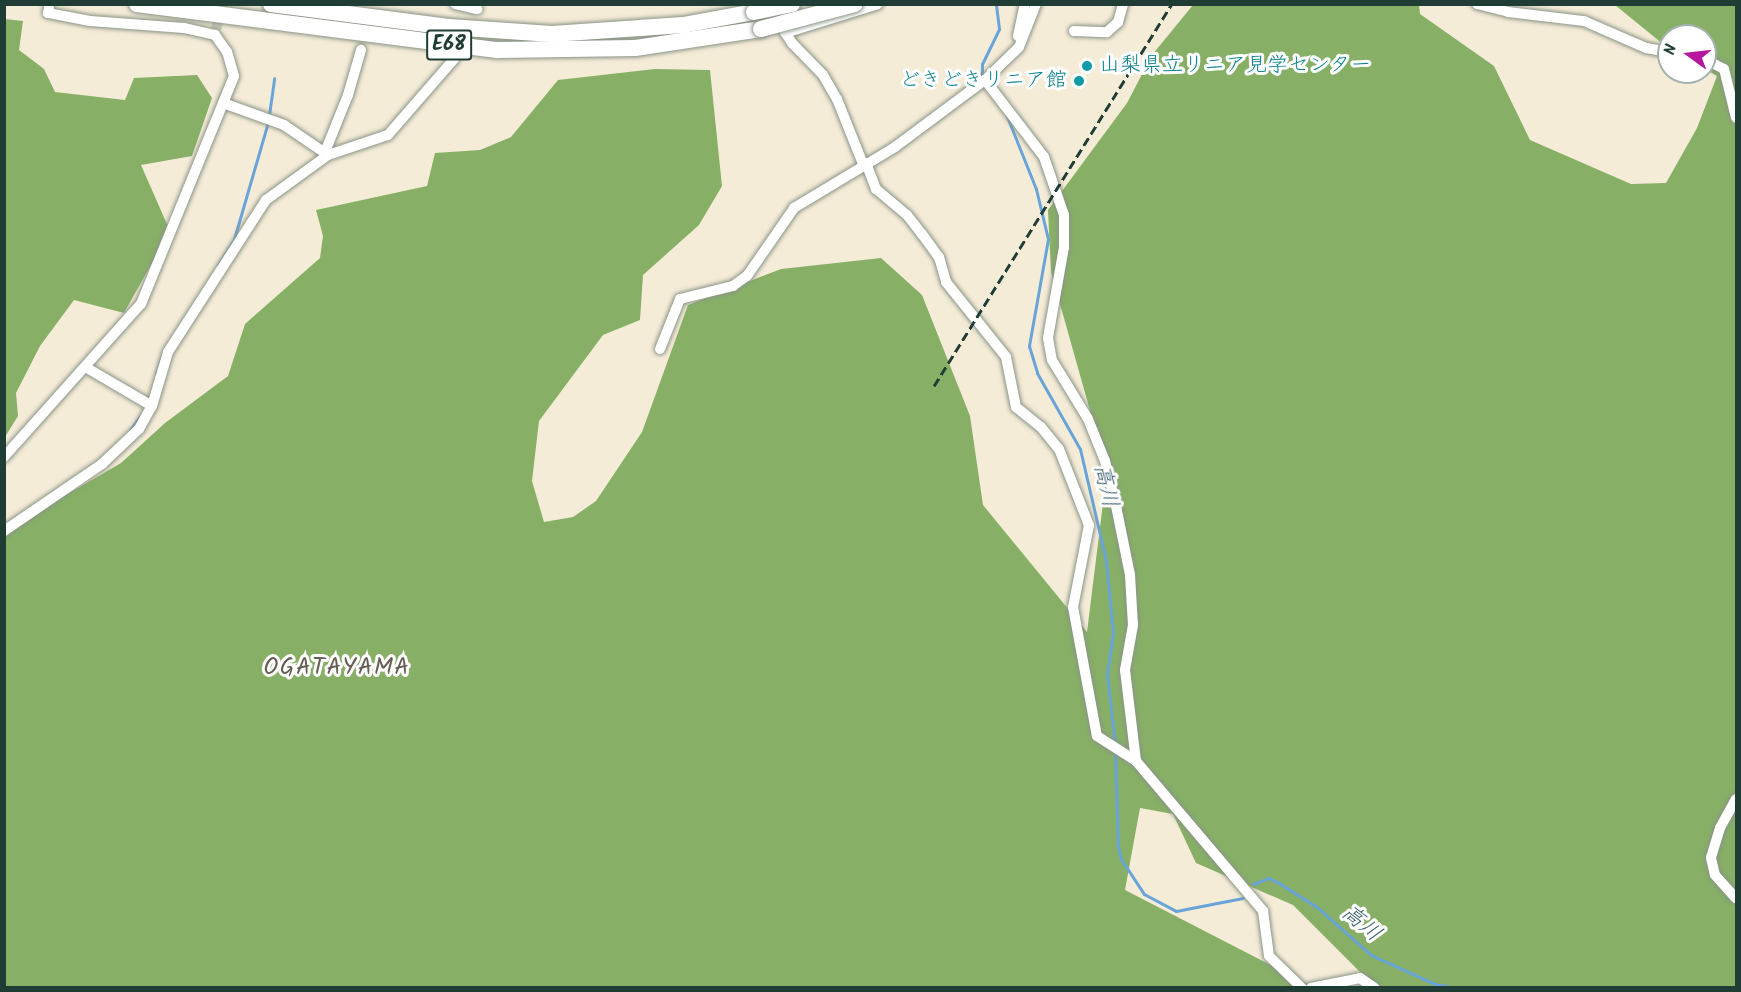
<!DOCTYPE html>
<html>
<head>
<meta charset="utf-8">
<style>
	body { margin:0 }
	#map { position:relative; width:1741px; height:992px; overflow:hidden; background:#f5ecd8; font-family:Kalam,"Klee One",sans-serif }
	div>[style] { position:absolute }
	.forest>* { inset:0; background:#87b066 }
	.stream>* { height:3px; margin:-1.5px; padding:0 1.5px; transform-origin:1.5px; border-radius:1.5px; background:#69a4d9 }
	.minor-tunnel>* { height:10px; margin-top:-5px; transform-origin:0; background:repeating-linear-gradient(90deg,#cac9b7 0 10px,transparent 0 15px) }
	.roads { filter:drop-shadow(0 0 2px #8a9486) drop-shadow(0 0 2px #8a9486) }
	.minor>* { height:10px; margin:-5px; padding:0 5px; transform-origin:5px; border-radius:5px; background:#fff }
	.highway>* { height:16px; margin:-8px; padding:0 8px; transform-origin:8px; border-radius:8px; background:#fff }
	.rail>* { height:3px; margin-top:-1.5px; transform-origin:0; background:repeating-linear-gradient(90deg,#1f3d34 0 9px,transparent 0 13.5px) }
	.bridges { filter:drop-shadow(0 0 2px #8a9486) drop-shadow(0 0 2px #8a9486) }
	.highway-bridge>* { height:16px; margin:-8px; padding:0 8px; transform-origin:8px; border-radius:8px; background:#fff }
	.dots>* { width:16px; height:16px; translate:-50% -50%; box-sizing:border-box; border:3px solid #fff; border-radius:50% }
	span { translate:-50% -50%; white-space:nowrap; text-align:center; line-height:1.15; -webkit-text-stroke:6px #fff; paint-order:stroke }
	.shield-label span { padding:2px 4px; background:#fff; border:2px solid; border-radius:4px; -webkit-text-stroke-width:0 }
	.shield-label { font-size:20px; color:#1f3d34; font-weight:700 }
	.culture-label { font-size:21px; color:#0d838f }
	.left { translate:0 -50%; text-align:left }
	.right { translate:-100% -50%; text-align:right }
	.water-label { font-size:22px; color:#39616e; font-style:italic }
	.quarter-label { font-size:24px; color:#665e55; letter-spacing:1.5px }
	.frame { position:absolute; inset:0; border:6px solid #1f3d34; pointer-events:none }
	.north { position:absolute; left:1657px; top:24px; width:60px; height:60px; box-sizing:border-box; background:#fff; border:2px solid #a5b1ae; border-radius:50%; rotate:285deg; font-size:16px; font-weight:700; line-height:24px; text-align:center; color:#1f3d34 }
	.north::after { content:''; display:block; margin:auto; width:21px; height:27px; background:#b5179e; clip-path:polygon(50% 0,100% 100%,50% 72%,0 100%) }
</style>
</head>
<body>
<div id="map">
	<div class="forest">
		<div style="clip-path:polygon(1193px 5px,1419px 5px,1420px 14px,1494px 66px,1530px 140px,1631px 184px,1666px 183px,1697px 128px,1717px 76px,1705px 69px,1705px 36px,1669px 36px,1669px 49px,1615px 5px,1736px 5px,1736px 987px,1375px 987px,1293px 905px,1196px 863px,1173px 814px,1140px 808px,1125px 890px,1313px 987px,5px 987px,4px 531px,121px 463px,165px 423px,228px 376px,245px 324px,320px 258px,323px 236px,316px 210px,427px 186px,435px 153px,480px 150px,511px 137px,558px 80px,655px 69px,710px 70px,722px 186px,699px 225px,643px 275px,640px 320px,603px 335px,539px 421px,532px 481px,544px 522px,573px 517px,596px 501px,642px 432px,688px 305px,781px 269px,881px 258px,922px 295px,970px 416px,983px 505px,1087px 632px,1107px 471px,1051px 272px,1048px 210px,1127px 103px,1152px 55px)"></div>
		<div style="clip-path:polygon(5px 19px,23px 21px,19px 50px,44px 69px,55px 92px,125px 100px,134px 78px,197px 75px,212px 98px,192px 156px,141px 165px,170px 231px,124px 313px,74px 300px,40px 346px,16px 393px,18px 416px,5px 437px)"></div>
	</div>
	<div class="stream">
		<div style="left:982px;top:80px;width:16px;rotate:-90deg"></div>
		<div style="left:982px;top:64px;width:39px;rotate:-64deg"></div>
		<div style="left:999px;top:29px;width:25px;rotate:-97deg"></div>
		<div style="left:1006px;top:114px;width:81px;rotate:68.2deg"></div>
		<div style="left:1036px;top:189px;width:51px;rotate:76.5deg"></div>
		<div style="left:1048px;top:239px;width:109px;rotate:100.1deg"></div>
		<div style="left:1029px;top:346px;width:28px;rotate:73deg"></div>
		<div style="left:1037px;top:373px;width:87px;rotate:60.5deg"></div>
		<div style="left:1080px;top:449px;width:115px;rotate:76.9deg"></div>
		<div style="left:1106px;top:561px;width:72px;rotate:84.4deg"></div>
		<div style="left:1113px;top:633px;width:41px;rotate:98.3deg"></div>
		<div style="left:1107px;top:674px;width:70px;rotate:83.5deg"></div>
		<div style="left:269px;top:115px;width:37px;rotate:-82deg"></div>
		<div style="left:218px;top:265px;width:31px;rotate:-58deg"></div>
		<div style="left:234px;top:239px;width:122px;rotate:-73.8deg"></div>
		<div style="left:156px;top:374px;width:20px;rotate:-72deg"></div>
		<div style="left:130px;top:430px;width:17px;rotate:-54deg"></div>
		<div style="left:1115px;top:751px;width:95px;rotate:88.2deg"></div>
		<div style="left:1118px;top:846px;width:13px;rotate:77deg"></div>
		<div style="left:1121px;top:859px;width:42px;rotate:56.7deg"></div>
		<div style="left:1144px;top:894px;width:36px;rotate:28deg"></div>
		<div style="left:1176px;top:911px;width:68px;rotate:-11deg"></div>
		<div style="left:1253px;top:884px;width:17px;rotate:-21deg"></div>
		<div style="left:1269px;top:878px;width:11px;rotate:27deg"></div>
		<div style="left:1279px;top:883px;width:46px;rotate:32.7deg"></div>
		<div style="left:1318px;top:908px;width:71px;rotate:41.6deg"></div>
		<div style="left:1371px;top:955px;width:70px;rotate:24.4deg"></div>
		<div style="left:1435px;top:984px;width:20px;rotate:11deg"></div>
	</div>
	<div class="minor-tunnel">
		<div style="left:216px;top:29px;width:26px;rotate:-74deg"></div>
	</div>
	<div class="roads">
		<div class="minor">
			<div style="left:455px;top:4px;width:23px;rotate:13deg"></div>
			<div style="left:767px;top:4px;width:46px;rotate:57.3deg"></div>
			<div style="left:792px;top:43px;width:45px;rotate:45.9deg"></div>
			<div style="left:823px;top:75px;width:28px;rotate:60deg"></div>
			<div style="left:837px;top:99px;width:70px;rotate:68.2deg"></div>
			<div style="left:1477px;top:4px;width:32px;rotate:14deg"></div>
			<div style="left:1508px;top:12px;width:77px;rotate:6.8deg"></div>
			<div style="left:1584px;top:21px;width:68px;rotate:23.5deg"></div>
			<div style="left:1646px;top:48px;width:23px;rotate:10deg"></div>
			<div style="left:1074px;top:31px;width:33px;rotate:2deg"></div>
			<div style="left:1107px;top:32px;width:15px;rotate:-42deg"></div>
			<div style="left:1118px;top:22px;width:19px;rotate:-74deg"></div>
			<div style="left:785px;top:33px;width:97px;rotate:-17.3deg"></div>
			<div style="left:1018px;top:36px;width:33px;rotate:-78deg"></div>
			<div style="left:1705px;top:59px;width:21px;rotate:28deg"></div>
			<div style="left:1724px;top:69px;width:50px;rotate:76.2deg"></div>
			<div style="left:985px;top:80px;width:97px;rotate:52.5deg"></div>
			<div style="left:1044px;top:157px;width:61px;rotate:71deg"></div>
			<div style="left:1064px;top:215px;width:32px;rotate:90deg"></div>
			<div style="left:1064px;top:247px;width:92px;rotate:100deg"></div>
			<div style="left:1048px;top:338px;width:22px;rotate:80deg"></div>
			<div style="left:1052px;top:360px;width:69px;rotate:58.6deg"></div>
			<div style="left:1088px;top:419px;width:45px;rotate:68deg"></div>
			<div style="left:1105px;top:461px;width:41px;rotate:76deg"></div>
			<div style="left:1115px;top:501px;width:76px;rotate:78.5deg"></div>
			<div style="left:1130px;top:575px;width:50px;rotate:86.6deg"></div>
			<div style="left:1133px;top:625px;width:46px;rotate:100.1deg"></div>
			<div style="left:1125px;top:670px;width:92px;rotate:83.1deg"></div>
			<div style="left:1136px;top:761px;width:197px;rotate:49.7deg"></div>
			<div style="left:1263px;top:911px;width:45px;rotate:82.4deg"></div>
			<div style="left:1269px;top:956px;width:46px;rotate:44.1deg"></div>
			<div style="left:223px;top:103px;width:65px;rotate:19.8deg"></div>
			<div style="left:284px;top:125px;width:53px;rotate:34.3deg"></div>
			<div style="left:325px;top:152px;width:61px;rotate:-68deg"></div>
			<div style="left:348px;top:95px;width:47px;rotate:-73.9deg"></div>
			<div style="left:866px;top:163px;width:28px;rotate:69deg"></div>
			<div style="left:876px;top:189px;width:40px;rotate:40deg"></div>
			<div style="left:907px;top:215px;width:24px;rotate:52deg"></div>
			<div style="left:922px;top:234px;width:29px;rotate:54deg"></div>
			<div style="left:939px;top:257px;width:26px;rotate:74deg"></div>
			<div style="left:946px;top:282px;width:96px;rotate:51.3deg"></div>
			<div style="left:1006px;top:357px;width:51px;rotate:78.7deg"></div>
			<div style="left:1016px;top:407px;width:32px;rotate:39deg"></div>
			<div style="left:1041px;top:427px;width:28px;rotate:51deg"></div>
			<div style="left:1059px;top:449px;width:82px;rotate:68.5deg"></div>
			<div style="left:1089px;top:525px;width:84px;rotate:101deg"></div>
			<div style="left:1073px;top:607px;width:131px;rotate:79.5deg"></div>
			<div style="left:1097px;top:736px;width:46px;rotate:32.7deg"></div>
			<div style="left:660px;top:349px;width:54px;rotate:-68.2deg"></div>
			<div style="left:680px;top:299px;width:55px;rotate:-13.8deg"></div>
			<div style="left:733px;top:286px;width:17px;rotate:-36deg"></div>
			<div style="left:747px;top:276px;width:83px;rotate:-55.3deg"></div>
			<div style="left:794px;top:208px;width:118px;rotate:-31.1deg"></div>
			<div style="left:895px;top:147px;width:112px;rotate:-36.7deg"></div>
			<div style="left:985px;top:80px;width:47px;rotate:-44.1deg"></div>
			<div style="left:1019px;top:47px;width:46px;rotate:-68.4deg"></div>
			<div style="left:87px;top:368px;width:75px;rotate:30.3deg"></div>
			<div style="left:4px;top:457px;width:205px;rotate:-48.2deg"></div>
			<div style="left:141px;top:304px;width:246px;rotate:-67.8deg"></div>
			<div style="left:234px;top:76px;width:25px;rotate:-106deg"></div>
			<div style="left:227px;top:52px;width:21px;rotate:-125deg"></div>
			<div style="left:215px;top:35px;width:32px;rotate:-167deg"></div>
			<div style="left:184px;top:28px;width:94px;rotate:-175.7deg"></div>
			<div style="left:90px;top:21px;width:43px;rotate:-169.2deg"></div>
			<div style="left:48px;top:13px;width:5px;rotate:-79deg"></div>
			<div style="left:4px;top:531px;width:119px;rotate:-34.4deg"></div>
			<div style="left:102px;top:464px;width:51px;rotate:-43.4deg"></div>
			<div style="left:139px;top:429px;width:26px;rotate:-61deg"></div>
			<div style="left:152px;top:406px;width:56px;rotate:-73.5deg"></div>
			<div style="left:168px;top:352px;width:181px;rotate:-57.2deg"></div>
			<div style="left:266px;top:200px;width:77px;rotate:-36deg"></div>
			<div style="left:328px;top:155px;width:63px;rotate:-18.4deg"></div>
			<div style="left:388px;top:135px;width:102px;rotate:-49deg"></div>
			<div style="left:1736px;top:799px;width:33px;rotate:119deg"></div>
			<div style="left:1720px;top:828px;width:31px;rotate:107deg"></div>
			<div style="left:1711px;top:858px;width:17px;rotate:77deg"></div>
			<div style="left:1715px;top:875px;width:31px;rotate:48deg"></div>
			<div style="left:1311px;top:988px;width:50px;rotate:-11.5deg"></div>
			<div style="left:1360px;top:978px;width:18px;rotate:34deg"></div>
		</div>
		<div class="highway">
			<div style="left:137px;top:4px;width:363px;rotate:7.3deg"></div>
			<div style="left:497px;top:50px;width:138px;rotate:-0.8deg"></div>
			<div style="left:635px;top:48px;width:127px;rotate:-8.6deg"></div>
			<div style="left:271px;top:4px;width:179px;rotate:7.4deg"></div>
			<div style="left:449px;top:27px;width:103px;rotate:3.9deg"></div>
			<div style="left:552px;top:34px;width:131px;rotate:-3.9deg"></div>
			<div style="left:683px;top:25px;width:72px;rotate:-10.4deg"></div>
		</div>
	</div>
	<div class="rail">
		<div style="left:934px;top:386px;width:450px;rotate:-58.1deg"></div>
	</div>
	<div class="bridges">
		<div class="highway-bridge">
			<div style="left:754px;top:12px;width:39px;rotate:-12deg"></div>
			<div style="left:761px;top:29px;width:97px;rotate:-14.9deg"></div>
		</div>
	</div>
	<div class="dots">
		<div style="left:1087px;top:66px;background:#0f9aa8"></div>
		<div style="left:1079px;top:81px;background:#0f9aa8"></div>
	</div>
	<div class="shield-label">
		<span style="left:449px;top:45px">E68</span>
	</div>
	<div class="culture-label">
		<span class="left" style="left:1099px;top:66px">山梨県立リニア見学センター</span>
		<span class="right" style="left:1067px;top:81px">どきどきリニア館</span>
	</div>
	<div class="water-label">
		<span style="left:1105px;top:486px;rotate:77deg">高川</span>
		<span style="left:1361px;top:924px;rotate:40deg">高川</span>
	</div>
	<div class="quarter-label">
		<span style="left:337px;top:668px">OGATAYAMA</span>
	</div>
	<div class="frame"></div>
	<div class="north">N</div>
</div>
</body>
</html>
